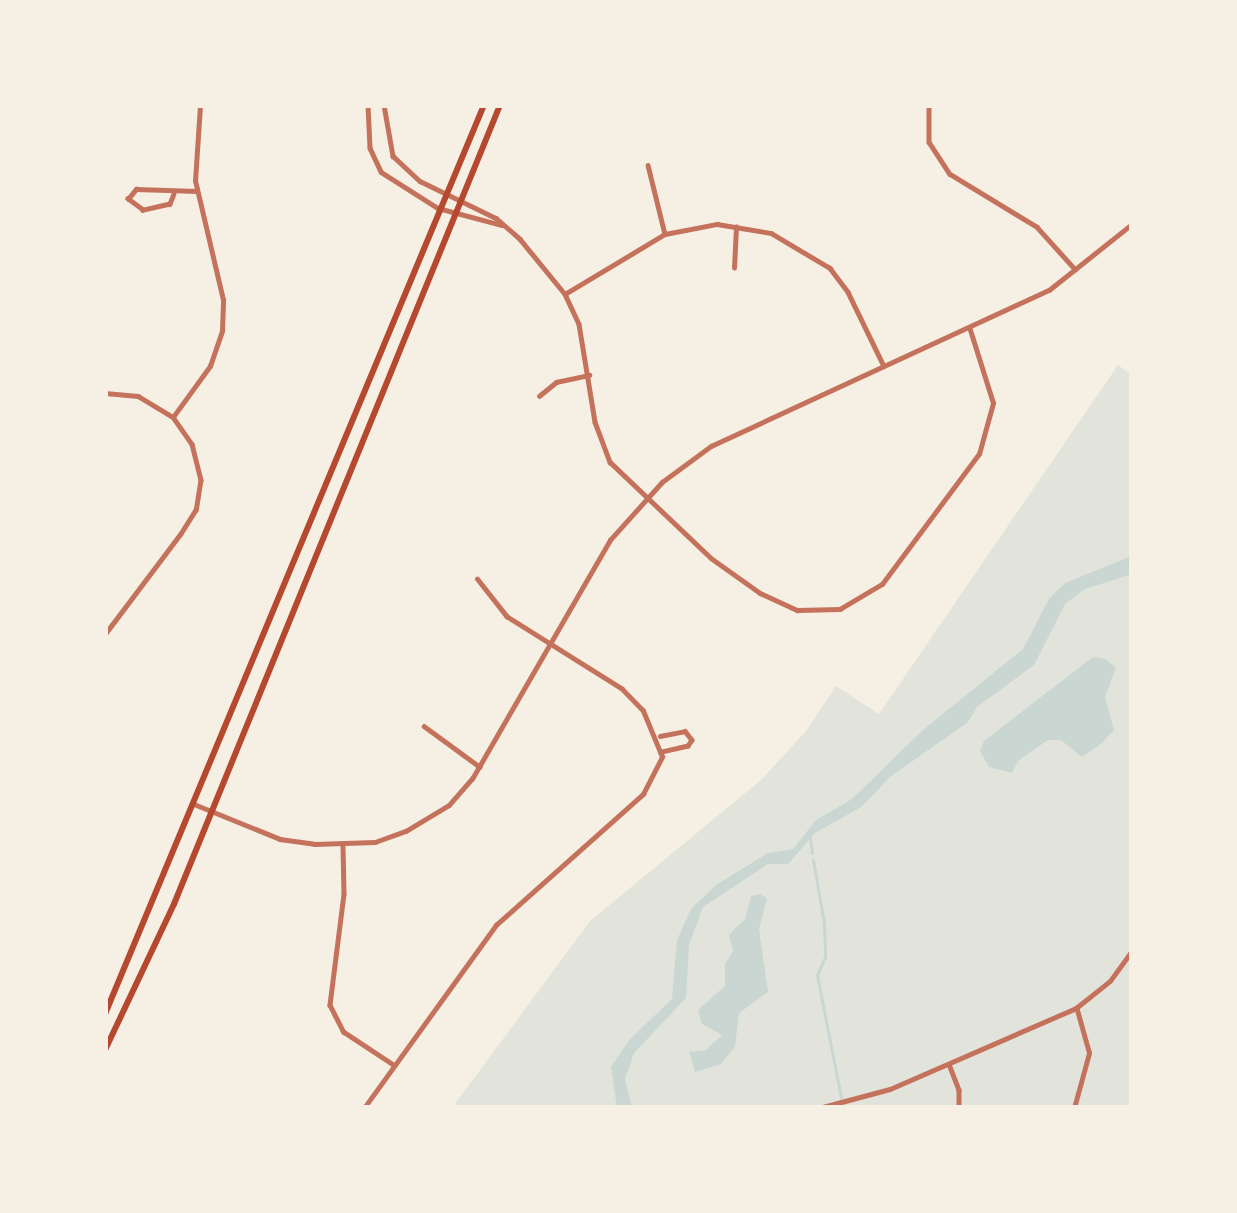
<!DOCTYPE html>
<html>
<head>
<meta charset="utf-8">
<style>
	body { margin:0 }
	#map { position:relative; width:1237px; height:1213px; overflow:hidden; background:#f6efe4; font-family:Literata,serif }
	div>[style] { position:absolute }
	.green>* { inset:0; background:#e2e4dc }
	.water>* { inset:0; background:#c9d6d2 }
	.stream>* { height:3px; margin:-1.5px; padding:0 1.5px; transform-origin:1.5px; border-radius:1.5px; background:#c9d6d2 }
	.minor>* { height:4.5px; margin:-2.25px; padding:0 2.25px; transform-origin:2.25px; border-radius:2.25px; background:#c5725c }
	.secondary>* { height:6px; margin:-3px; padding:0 3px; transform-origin:3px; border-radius:3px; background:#b5482f }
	span { translate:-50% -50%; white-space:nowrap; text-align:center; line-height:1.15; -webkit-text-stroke:12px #f6efe4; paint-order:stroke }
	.frame { position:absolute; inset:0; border:108px solid #f6efe4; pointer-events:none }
</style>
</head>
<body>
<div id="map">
	<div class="green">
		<div style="clip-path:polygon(1118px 365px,1132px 375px,1132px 1108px,452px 1108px,590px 921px,761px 780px,806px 731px,836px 686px,879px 714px)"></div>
	</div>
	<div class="water">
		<div style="clip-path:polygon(1132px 556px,1132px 574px,1085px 589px,1065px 604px,1034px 665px,977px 707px,968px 722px,890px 777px,861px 807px,815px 833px,788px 864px,768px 864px,703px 907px,689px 945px,686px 998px,634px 1053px,625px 1079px,632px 1108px,617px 1108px,611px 1067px,630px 1039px,672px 999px,677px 940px,691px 909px,716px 885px,768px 853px,793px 849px,816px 820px,852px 799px,923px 730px,1023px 649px,1049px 599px,1065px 583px)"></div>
		<div style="clip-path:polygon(1093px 657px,1106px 659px,1116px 668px,1105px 697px,1114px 730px,1102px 743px,1082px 757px,1061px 740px,1048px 740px,1018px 761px,1012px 773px,989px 767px,980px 751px,984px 741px)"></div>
		<div style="clip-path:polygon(761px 894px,767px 899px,759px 929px,768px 992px,739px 1013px,735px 1047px,721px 1064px,695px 1072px,689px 1052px,706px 1050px,722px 1035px,702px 1024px,698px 1010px,725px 986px,725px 964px,733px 951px,729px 935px,745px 919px,751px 896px)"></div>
	</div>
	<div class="stream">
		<div style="left:810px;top:837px;width:16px;rotate:83deg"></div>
		<div style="left:813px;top:860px;width:64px;rotate:80.1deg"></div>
		<div style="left:824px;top:923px;width:34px;rotate:88deg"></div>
		<div style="left:825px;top:957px;width:20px;rotate:114deg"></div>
		<div style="left:817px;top:975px;width:136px;rotate:78.9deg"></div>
	</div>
	<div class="minor">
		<div style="left:368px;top:105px;width:43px;rotate:87.3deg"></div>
		<div style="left:370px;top:148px;width:26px;rotate:65deg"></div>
		<div style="left:381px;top:172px;width:67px;rotate:32.3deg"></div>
		<div style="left:438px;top:208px;width:66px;rotate:14.9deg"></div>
		<div style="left:384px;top:105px;width:52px;rotate:80deg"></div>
		<div style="left:393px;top:156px;width:37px;rotate:43deg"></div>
		<div style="left:420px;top:181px;width:85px;rotate:26deg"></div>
		<div style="left:496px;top:218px;width:32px;rotate:41deg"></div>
		<div style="left:520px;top:239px;width:71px;rotate:50.7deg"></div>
		<div style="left:565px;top:294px;width:33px;rotate:65deg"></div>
		<div style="left:579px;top:324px;width:99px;rotate:80.7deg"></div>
		<div style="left:595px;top:422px;width:43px;rotate:69.4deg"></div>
		<div style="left:610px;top:462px;width:139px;rotate:43.5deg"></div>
		<div style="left:711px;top:558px;width:60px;rotate:35.5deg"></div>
		<div style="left:760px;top:593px;width:41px;rotate:24.7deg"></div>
		<div style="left:797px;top:610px;width:43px;rotate:-1.3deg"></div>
		<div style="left:840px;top:609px;width:49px;rotate:-30.8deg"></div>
		<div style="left:882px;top:584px;width:162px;rotate:-53.3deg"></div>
		<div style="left:979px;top:454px;width:53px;rotate:-74.6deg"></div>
		<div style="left:993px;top:403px;width:77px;rotate:-107.5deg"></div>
		<div style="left:929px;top:105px;width:37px;rotate:90deg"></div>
		<div style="left:929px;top:142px;width:38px;rotate:57deg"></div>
		<div style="left:950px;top:174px;width:102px;rotate:31.3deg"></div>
		<div style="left:1037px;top:227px;width:57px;rotate:47.9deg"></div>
		<div style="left:648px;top:165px;width:71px;rotate:76.2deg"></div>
		<div style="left:174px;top:194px;width:11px;rotate:112deg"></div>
		<div style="left:170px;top:204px;width:28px;rotate:167deg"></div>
		<div style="left:143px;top:210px;width:19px;rotate:-144deg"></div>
		<div style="left:128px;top:199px;width:13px;rotate:-51deg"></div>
		<div style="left:136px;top:189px;width:61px;rotate:1.9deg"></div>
		<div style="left:734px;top:268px;width:41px;rotate:-87.2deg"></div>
		<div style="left:565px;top:294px;width:117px;rotate:-31deg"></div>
		<div style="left:665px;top:234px;width:53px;rotate:-10.9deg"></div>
		<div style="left:717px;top:224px;width:55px;rotate:9.5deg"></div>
		<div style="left:771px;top:233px;width:69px;rotate:30.7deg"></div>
		<div style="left:830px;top:268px;width:30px;rotate:53deg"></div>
		<div style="left:848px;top:292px;width:82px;rotate:64.1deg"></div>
		<div style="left:105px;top:393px;width:33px;rotate:5deg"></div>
		<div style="left:138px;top:396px;width:41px;rotate:31deg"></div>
		<div style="left:173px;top:417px;width:33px;rotate:55deg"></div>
		<div style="left:192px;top:444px;width:37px;rotate:76deg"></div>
		<div style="left:201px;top:480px;width:30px;rotate:99deg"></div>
		<div style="left:196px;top:510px;width:28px;rotate:122deg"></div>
		<div style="left:181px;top:534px;width:126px;rotate:127deg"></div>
		<div style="left:539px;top:396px;width:22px;rotate:-39deg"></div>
		<div style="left:556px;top:382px;width:34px;rotate:-12deg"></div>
		<div style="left:173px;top:417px;width:63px;rotate:-54deg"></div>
		<div style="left:210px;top:366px;width:37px;rotate:-71deg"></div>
		<div style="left:222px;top:331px;width:31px;rotate:-88deg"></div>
		<div style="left:223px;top:300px;width:122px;rotate:-103.2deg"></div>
		<div style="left:195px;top:181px;width:76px;rotate:-86.2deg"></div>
		<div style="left:424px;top:726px;width:69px;rotate:36.2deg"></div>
		<div style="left:660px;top:736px;width:25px;rotate:-11deg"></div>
		<div style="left:685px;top:731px;width:11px;rotate:52deg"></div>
		<div style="left:692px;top:740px;width:7px;rotate:124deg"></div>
		<div style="left:688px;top:746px;width:28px;rotate:167deg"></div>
		<div style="left:194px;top:804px;width:93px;rotate:22.1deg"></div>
		<div style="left:280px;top:839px;width:34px;rotate:8deg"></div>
		<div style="left:314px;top:844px;width:61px;rotate:-1.9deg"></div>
		<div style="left:375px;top:842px;width:33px;rotate:-20deg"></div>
		<div style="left:406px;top:831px;width:50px;rotate:-31.2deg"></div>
		<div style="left:449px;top:805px;width:35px;rotate:-49deg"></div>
		<div style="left:472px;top:779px;width:276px;rotate:-60deg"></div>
		<div style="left:610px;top:540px;width:78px;rotate:-48.1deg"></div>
		<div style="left:662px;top:482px;width:61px;rotate:-36.3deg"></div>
		<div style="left:711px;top:446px;width:372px;rotate:-24.8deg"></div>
		<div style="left:1049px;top:290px;width:106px;rotate:-38.5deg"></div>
		<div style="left:343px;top:846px;width:48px;rotate:88.8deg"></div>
		<div style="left:344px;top:894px;width:112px;rotate:97.2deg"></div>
		<div style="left:330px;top:1005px;width:30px;rotate:63deg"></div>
		<div style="left:344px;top:1032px;width:60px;rotate:33.4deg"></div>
		<div style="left:949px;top:1064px;width:28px;rotate:69deg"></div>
		<div style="left:959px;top:1090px;width:18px;rotate:90deg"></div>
		<div style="left:364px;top:1108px;width:226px;rotate:-54.2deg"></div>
		<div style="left:496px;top:925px;width:197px;rotate:-41.7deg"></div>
		<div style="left:643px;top:794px;width:42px;rotate:-62.8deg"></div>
		<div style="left:662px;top:757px;width:50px;rotate:-112.4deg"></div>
		<div style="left:643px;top:711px;width:30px;rotate:-134deg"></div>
		<div style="left:622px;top:689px;width:136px;rotate:-147.9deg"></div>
		<div style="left:507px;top:617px;width:48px;rotate:-128.3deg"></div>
		<div style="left:819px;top:1108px;width:73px;rotate:-15deg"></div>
		<div style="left:890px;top:1089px;width:203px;rotate:-23.5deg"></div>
		<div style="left:1076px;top:1008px;width:43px;rotate:-38.5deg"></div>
		<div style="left:1110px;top:981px;width:37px;rotate:-54deg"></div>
		<div style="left:1074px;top:1108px;width:57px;rotate:-74.7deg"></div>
		<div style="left:1089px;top:1053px;width:45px;rotate:-105.6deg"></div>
	</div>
	<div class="secondary">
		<div style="left:105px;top:1014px;width:985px;rotate:-67.37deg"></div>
		<div style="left:105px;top:1050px;width:161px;rotate:-64.7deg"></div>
		<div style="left:174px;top:904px;width:863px;rotate:-67.8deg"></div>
	</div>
	<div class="frame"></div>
</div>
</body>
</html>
